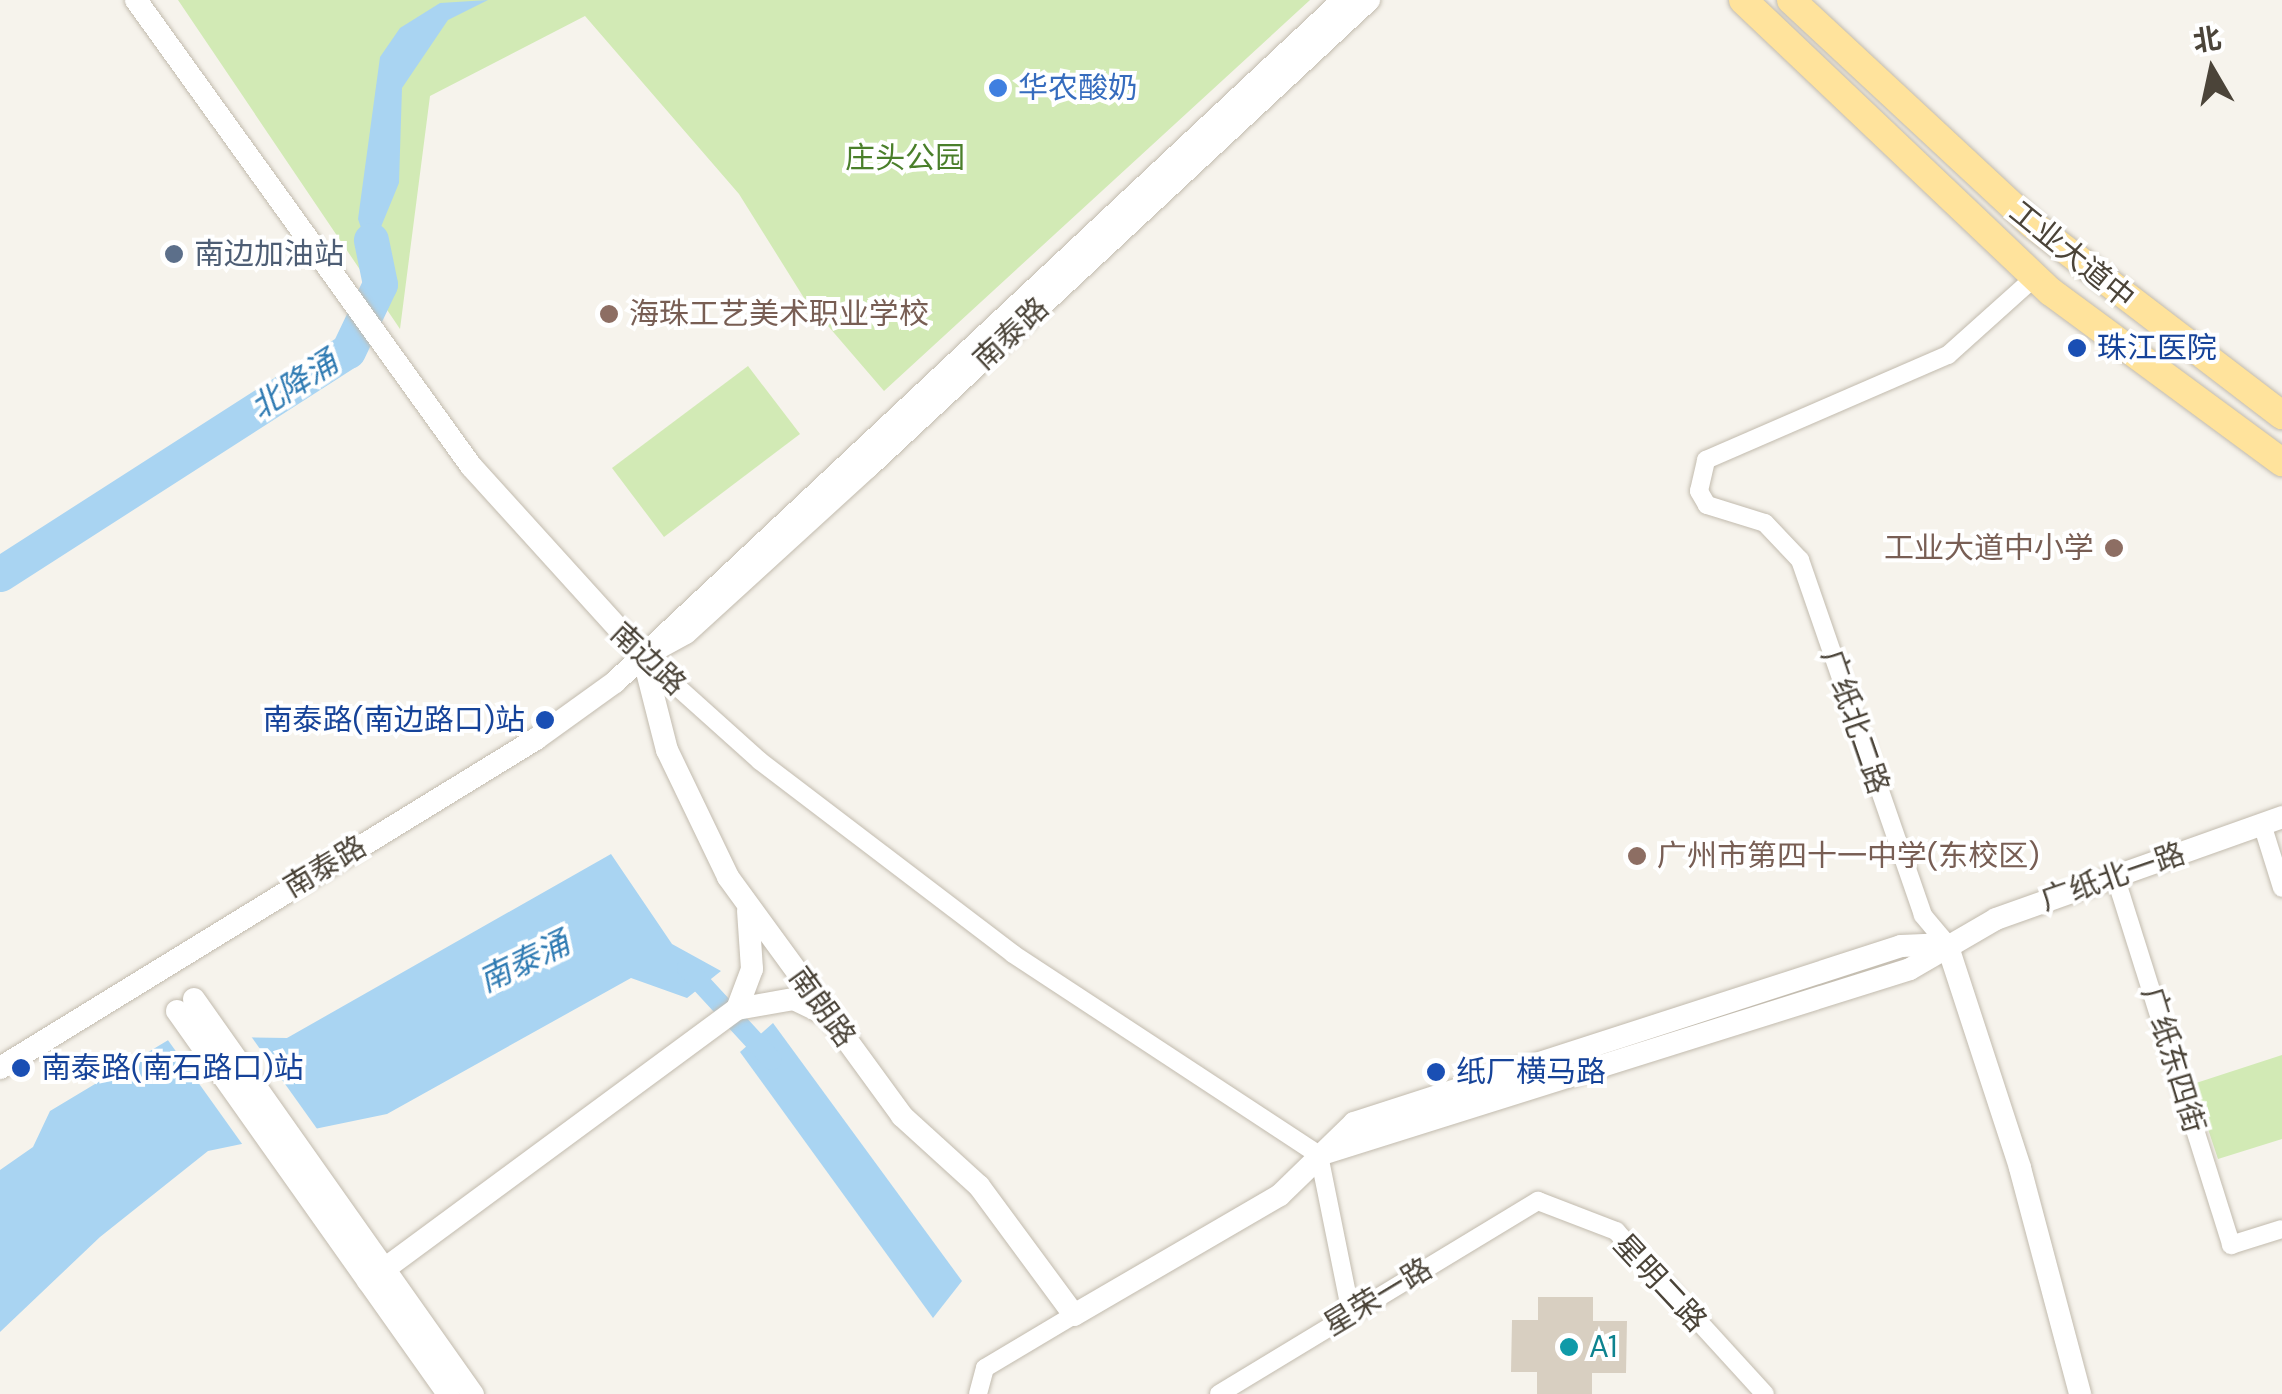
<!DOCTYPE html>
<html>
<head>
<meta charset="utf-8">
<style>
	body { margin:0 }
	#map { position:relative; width:2282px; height:1394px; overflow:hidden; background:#f6f3ec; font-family:"DM Sans","Noto Sans SC",sans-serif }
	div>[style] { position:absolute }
	.green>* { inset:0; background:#d2eab5 }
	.water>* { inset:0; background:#a9d4f2 }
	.pier>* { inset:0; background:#f6f3ec }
	.canal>* { height:20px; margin:-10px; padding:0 10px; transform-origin:10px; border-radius:10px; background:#a9d4f2 }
	.river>* { height:35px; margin:-17.5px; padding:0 17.5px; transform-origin:17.5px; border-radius:17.5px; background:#a9d4f2 }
	.building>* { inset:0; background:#d8cfc1 }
	.roads { filter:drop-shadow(0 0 2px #c2bbae) drop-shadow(0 0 2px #c2bbae) }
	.minor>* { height:18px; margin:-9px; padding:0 9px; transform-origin:9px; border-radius:9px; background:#fff }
	.tertiary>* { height:22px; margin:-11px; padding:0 11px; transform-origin:11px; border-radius:11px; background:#fff }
	.primary>* { height:28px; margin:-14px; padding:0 14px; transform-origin:14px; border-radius:14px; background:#ffe39c }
	.dots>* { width:28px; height:28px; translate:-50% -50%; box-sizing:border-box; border:5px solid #fff; border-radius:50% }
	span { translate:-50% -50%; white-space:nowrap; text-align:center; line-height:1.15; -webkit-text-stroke:8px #fff; paint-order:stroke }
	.shop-label { font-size:30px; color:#366cbe }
	.left { translate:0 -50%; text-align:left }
	.park-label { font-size:30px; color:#4a7f2a }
	.service-label { font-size:30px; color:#4e5e75 }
	.street-label { font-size:30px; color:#4b4439 }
	.education-label { font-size:30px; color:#785e54 }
	.right { translate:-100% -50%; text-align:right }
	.transit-label { font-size:30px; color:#164399 }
	.culture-label { font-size:30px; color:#0d838f }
	.water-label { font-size:32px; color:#2e7ab2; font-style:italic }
	.north { position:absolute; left:2162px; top:20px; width:100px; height:100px; -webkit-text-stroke:8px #fff; paint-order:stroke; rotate:351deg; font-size:28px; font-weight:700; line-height:40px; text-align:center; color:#4b4439 }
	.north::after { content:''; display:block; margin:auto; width:35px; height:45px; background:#4b4439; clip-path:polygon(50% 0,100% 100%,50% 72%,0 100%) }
</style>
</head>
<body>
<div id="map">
	<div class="green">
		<div style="clip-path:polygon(178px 0,1310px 0,884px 391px,804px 298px,739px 194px,585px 16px,430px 96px,400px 329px)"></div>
		<div style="clip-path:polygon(748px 366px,800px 434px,664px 537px,612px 468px)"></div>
		<div style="clip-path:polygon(2282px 1055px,2282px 1139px,2218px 1159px,2193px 1084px)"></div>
	</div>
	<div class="water">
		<div style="clip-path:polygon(488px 0,448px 20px,402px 88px,399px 183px,376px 239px,380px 284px,358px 219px,380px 57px,400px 28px,440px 3px)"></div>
		<div style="clip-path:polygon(611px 854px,672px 944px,721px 971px,687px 998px,631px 978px,387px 1114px,208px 1151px,100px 1237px,0 1332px,0 1170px,33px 1147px,50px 1111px,175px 1036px,287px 1038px)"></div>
		<div style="clip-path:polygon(773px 1023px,962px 1281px,933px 1318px,740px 1052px)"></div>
	</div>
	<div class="pier">
		<div style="clip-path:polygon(174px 1031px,248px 1032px,320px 1133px,245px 1148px,165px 1036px)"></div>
	</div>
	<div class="canal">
		<div style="left:687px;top:968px;width:125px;rotate:47.3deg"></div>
	</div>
	<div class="river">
		<div style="left:0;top:574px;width:413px;rotate:-32.7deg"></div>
		<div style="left:348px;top:351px;width:74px;rotate:-64.5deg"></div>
		<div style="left:380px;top:284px;width:45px;rotate:-101.6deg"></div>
	</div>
	<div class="building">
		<div style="clip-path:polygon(1538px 1297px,1593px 1297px,1593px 1321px,1627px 1321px,1626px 1373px,1592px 1373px,1592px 1394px,1537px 1394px,1537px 1372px,1511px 1372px,1512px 1320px,1538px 1320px)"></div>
	</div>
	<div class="roads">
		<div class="minor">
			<div style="left:643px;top:656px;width:157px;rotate:41.9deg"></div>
			<div style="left:760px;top:761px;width:318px;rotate:37.3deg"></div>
			<div style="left:1013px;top:954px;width:366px;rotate:33.3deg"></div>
			<div style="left:1319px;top:1155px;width:162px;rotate:78.6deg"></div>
			<div style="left:2262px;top:824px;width:67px;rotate:72.6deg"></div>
			<div style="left:2115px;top:876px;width:387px;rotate:72.5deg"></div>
			<div style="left:2231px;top:1245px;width:53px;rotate:-17.4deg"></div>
			<div style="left:1947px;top:944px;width:38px;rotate:-130deg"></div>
			<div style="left:1923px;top:915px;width:376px;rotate:-109.1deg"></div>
			<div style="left:1800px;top:560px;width:51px;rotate:-133.4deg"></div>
			<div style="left:1765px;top:523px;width:61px;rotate:-162.8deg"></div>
			<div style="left:1707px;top:505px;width:16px;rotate:-120deg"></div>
			<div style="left:1699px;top:491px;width:32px;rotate:-77deg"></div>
			<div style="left:1706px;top:460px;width:264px;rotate:-23.5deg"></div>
			<div style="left:1948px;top:355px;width:117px;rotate:-41.9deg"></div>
			<div style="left:978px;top:1394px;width:27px;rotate:-75deg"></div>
			<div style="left:985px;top:1368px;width:104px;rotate:-30.8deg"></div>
			<div style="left:1219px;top:1394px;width:373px;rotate:-31.2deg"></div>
			<div style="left:1538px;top:1201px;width:84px;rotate:21deg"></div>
			<div style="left:1616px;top:1231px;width:221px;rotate:47.6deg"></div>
		</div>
		<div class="tertiary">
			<div style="left:136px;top:0;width:574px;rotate:54.29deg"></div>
			<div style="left:471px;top:466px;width:256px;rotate:47.8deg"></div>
			<div style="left:655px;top:650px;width:35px;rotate:-29deg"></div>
			<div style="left:686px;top:633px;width:246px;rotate:-42.4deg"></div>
			<div style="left:868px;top:467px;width:685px;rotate:-42.99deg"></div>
			<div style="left:643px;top:656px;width:97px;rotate:75.7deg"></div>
			<div style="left:667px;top:750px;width:141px;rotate:64.3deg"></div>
			<div style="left:728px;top:877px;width:296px;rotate:53.9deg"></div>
			<div style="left:902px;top:1116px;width:104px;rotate:42.3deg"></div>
			<div style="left:979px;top:1186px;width:160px;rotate:53.6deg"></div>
			<div style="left:1074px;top:1315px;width:238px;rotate:-30.2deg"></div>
			<div style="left:1280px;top:1195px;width:103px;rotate:-44.2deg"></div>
			<div style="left:1354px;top:1123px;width:575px;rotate:-17.93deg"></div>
			<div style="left:1901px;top:946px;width:46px;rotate:-2.5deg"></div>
			<div style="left:1947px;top:944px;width:236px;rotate:71.9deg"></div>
			<div style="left:2020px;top:1168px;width:234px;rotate:75.1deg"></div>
			<div style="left:194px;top:999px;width:484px;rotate:54.8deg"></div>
			<div style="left:737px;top:1009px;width:43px;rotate:-69.4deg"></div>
			<div style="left:752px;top:969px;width:58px;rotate:-93.9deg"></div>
			<div style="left:177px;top:1011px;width:469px;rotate:54.7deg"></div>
			<div style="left:0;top:1068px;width:629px;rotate:-31.54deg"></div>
			<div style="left:536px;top:739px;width:97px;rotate:-35.8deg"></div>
			<div style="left:615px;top:682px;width:998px;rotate:-43.13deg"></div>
			<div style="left:1322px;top:1154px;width:616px;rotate:-17.46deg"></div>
			<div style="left:1910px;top:969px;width:99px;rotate:-30.2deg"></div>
			<div style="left:1996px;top:919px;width:304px;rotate:-19.6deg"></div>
			<div style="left:368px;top:1281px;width:458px;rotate:-36.4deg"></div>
			<div style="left:737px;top:1009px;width:58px;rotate:-10deg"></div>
			<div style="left:794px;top:999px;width:34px;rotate:26deg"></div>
		</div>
		<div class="primary">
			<div style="left:1743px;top:0;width:424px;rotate:43.5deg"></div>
			<div style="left:2051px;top:292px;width:287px;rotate:36.4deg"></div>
			<div style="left:1791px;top:0;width:329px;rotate:42.9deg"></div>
			<div style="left:2032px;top:224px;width:315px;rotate:37.4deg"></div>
		</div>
	</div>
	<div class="dots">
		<div style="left:998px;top:88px;background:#3f7fe0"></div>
		<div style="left:174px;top:254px;background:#5c6f8a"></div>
		<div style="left:609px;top:314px;background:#8d6e63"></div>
		<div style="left:2077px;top:348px;background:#1a4fb4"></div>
		<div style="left:2114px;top:548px;background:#8d6e63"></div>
		<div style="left:545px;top:720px;background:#1a4fb4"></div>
		<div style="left:1637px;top:856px;background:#8d6e63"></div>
		<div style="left:21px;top:1068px;background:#1a4fb4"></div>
		<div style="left:1436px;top:1072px;background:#1a4fb4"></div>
		<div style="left:1569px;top:1347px;background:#0f9aa8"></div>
	</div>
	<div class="shop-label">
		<span class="left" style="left:1018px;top:88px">华农酸奶</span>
	</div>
	<div class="park-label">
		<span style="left:905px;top:158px">庄头公园</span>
	</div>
	<div class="service-label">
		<span class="left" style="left:194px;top:254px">南边加油站</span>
	</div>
	<div class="street-label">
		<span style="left:2072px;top:255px;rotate:39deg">工业大道中</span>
		<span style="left:1011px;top:334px;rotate:-43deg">南泰路</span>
		<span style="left:648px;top:659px;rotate:43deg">南边路</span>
		<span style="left:1855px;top:722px;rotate:71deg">广纸北二路</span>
		<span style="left:325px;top:867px;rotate:-31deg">南泰路</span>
		<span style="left:2113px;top:877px;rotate:-19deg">广纸北一路</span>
		<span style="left:822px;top:1007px;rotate:54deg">南朗路</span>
		<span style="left:2173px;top:1060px;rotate:73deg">广纸东四街</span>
		<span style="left:1660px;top:1283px;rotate:47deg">星明二路</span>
		<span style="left:1378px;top:1297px;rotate:-31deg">星荣一路</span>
	</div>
	<div class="education-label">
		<span class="left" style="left:629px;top:314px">海珠工艺美术职业学校</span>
		<span class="right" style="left:2094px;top:548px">工业大道中小学</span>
		<span class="left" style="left:1657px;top:856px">广州市第四十一中学(东校区)</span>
	</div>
	<div class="transit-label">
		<span class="left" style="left:2097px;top:348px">珠江医院</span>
		<span class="right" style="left:525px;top:720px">南泰路(南边路口)站</span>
		<span class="left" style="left:41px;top:1068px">南泰路(南石路口)站</span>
		<span class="left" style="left:1456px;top:1072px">纸厂横马路</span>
	</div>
	<div class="culture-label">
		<span class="left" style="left:1589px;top:1347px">A1</span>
	</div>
	<div class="water-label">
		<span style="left:294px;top:385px;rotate:-33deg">北降涌</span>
		<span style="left:524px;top:962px;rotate:-26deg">南泰涌</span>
	</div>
	<div class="north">北</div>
</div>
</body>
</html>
